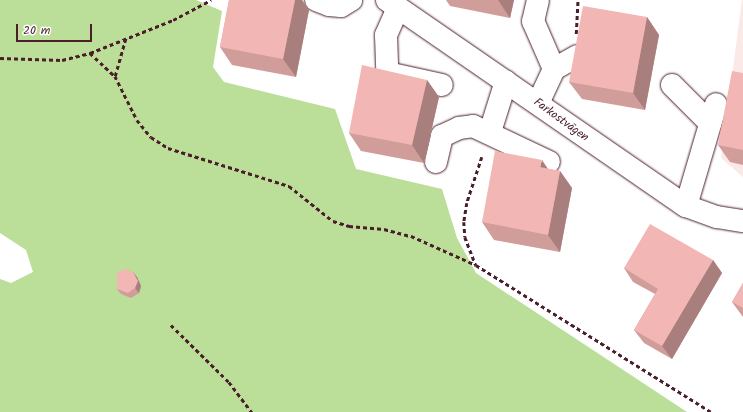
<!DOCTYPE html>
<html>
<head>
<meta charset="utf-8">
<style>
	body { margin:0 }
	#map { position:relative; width:743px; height:412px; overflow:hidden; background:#fff; font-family:Kalam,sans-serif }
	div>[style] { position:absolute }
	.built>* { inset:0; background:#fbe9e8 }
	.green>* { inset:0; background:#bbde98 }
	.path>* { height:2.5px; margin-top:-1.25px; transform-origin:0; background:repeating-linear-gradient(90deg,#4a1f2b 0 4px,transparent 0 7px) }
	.roads { filter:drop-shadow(0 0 1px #4a1f2b) drop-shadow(0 0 1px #4a1f2b) }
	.minor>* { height:22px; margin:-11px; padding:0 11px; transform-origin:11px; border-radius:11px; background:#fff }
	.wall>* { inset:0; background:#d09d9b }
	.shaded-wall>* { inset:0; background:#a97f7e }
	.building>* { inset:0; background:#f2b6b4 }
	span { translate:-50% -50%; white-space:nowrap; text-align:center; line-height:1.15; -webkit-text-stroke:3px #fff; paint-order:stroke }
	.street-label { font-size:12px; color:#4a1f2b }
	.scale { position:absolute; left:16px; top:24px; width:76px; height:18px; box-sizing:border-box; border:2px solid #4a1f2b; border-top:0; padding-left:5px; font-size:12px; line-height:14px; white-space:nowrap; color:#4a1f2b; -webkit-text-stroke:3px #fff; paint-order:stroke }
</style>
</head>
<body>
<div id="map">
	<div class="built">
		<div style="clip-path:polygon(742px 0,743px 0,743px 177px,721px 158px)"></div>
	</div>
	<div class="green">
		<div style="clip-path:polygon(0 0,196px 0,222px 11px,213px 67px,224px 82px,335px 109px,356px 169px,442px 189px,457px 238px,476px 273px,687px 412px,0 412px,0 279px,11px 283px,33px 272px,26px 250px,0 233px)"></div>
	</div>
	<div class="path">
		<div style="left:576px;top:34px;width:34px;rotate:-87deg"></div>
		<div style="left:90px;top:53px;width:34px;rotate:43deg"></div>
		<div style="left:115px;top:76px;width:49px;rotate:63.4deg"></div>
		<div style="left:137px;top:120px;width:22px;rotate:51deg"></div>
		<div style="left:151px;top:137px;width:20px;rotate:33deg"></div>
		<div style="left:168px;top:148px;width:127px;rotate:17.4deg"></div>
		<div style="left:289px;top:186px;width:56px;rotate:38.5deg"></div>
		<div style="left:333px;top:221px;width:17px;rotate:17deg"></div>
		<div style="left:349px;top:226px;width:35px;rotate:5deg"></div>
		<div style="left:384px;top:229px;width:28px;rotate:15deg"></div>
		<div style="left:411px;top:236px;width:71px;rotate:24deg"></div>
		<div style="left:0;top:58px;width:62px;rotate:1.8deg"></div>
		<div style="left:62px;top:60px;width:29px;rotate:-14deg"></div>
		<div style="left:90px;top:53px;width:89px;rotate:-21.7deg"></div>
		<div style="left:173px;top:20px;width:43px;rotate:-27.8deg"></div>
		<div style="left:115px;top:76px;width:41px;rotate:-74.2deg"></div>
		<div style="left:482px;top:157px;width:48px;rotate:108.1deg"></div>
		<div style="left:467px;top:203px;width:19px;rotate:99deg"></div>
		<div style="left:464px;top:222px;width:15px;rotate:86deg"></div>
		<div style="left:465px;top:237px;width:30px;rotate:69deg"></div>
		<div style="left:476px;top:265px;width:277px;rotate:32deg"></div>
		<div style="left:171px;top:325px;width:81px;rotate:44.5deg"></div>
		<div style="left:229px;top:382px;width:38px;rotate:53deg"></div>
	</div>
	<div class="roads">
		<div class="minor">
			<div style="left:316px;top:0;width:14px;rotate:21deg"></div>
			<div style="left:329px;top:5px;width:12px;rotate:5deg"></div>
			<div style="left:341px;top:6px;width:12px;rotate:-31deg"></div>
			<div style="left:387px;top:0;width:363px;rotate:34.6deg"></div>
			<div style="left:686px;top:206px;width:33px;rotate:20deg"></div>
			<div style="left:717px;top:217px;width:26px;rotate:9deg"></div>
			<div style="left:538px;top:0;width:22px;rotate:103deg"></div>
			<div style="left:533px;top:21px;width:52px;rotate:66.4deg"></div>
			<div style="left:554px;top:69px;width:38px;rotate:115deg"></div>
			<div style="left:398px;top:8px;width:30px;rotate:114deg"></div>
			<div style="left:386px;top:35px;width:38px;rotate:88deg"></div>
			<div style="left:387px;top:73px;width:56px;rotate:12.3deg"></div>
			<div style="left:554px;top:69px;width:26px;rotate:-29deg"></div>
			<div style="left:672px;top:85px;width:54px;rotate:45deg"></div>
			<div style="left:490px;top:132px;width:53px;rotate:-72.6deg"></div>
			<div style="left:436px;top:162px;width:27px;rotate:-77deg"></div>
			<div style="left:442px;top:136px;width:19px;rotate:-25deg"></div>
			<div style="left:459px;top:128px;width:14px;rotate:-8deg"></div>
			<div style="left:473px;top:126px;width:84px;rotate:25.3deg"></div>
			<div style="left:686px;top:206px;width:106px;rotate:-73.6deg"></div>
		</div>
	</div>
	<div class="wall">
		<div style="clip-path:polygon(229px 0,302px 0,309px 10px,296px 77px,232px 65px,220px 47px)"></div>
		<div style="clip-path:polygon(446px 0,514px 0,510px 18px,450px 6px)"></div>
		<div style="clip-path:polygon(647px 17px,659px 35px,645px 110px,582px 99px,569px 82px)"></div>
		<div style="clip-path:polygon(743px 73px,743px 165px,730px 162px,718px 145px)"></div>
		<div style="clip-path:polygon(427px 80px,439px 97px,424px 163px,361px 151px,349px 133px)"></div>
		<div style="clip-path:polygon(548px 169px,560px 171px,572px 188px,560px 252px,494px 240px,482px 222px)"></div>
		<div style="clip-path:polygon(713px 260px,722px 273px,672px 359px,644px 343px,634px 330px,655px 294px,633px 282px,624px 268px)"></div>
		<div style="clip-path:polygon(137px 277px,141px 286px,139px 293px,131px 298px,121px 294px,117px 289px)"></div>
		<div style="clip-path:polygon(743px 283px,743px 317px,732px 302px)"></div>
	</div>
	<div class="shaded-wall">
		<div style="clip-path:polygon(295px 0,302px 0,309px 10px,296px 77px,283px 59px)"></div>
		<div style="clip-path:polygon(498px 0,514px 0,510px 18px)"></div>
		<div style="clip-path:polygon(647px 17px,659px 35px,645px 110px,633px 93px)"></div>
		<div style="clip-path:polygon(427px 80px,439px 97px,424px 163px,412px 145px)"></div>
		<div style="clip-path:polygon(542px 160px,554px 178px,540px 167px)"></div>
		<div style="clip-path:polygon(560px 171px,572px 188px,560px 252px,548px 235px)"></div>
		<div style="clip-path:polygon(713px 260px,722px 273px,672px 359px,662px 346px)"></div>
		<div style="clip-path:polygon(133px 272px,137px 277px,141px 286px,139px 293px,135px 288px)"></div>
	</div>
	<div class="building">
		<div style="clip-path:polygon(229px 0,295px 0,283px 59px,220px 47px)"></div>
		<div style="clip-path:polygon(583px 6px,647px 17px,633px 93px,569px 82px)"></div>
		<div style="clip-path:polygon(362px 65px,427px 80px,412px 145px,349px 133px)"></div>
		<div style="clip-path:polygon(732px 71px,743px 73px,743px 150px,718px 145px)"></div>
		<div style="clip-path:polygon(495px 151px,542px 160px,540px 167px,560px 171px,548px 235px,482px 222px)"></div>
		<div style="clip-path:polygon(650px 224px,713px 260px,662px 346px,634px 330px,658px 289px,624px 268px)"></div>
		<div style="clip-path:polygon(125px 269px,133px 272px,138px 281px,135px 288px,128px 293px,117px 289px,117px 273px)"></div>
		<div style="clip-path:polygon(743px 283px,743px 308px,732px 302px)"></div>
	</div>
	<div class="street-label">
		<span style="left:561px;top:120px;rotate:36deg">Farkostvägen</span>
	</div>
	<div class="scale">20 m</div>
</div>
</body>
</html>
